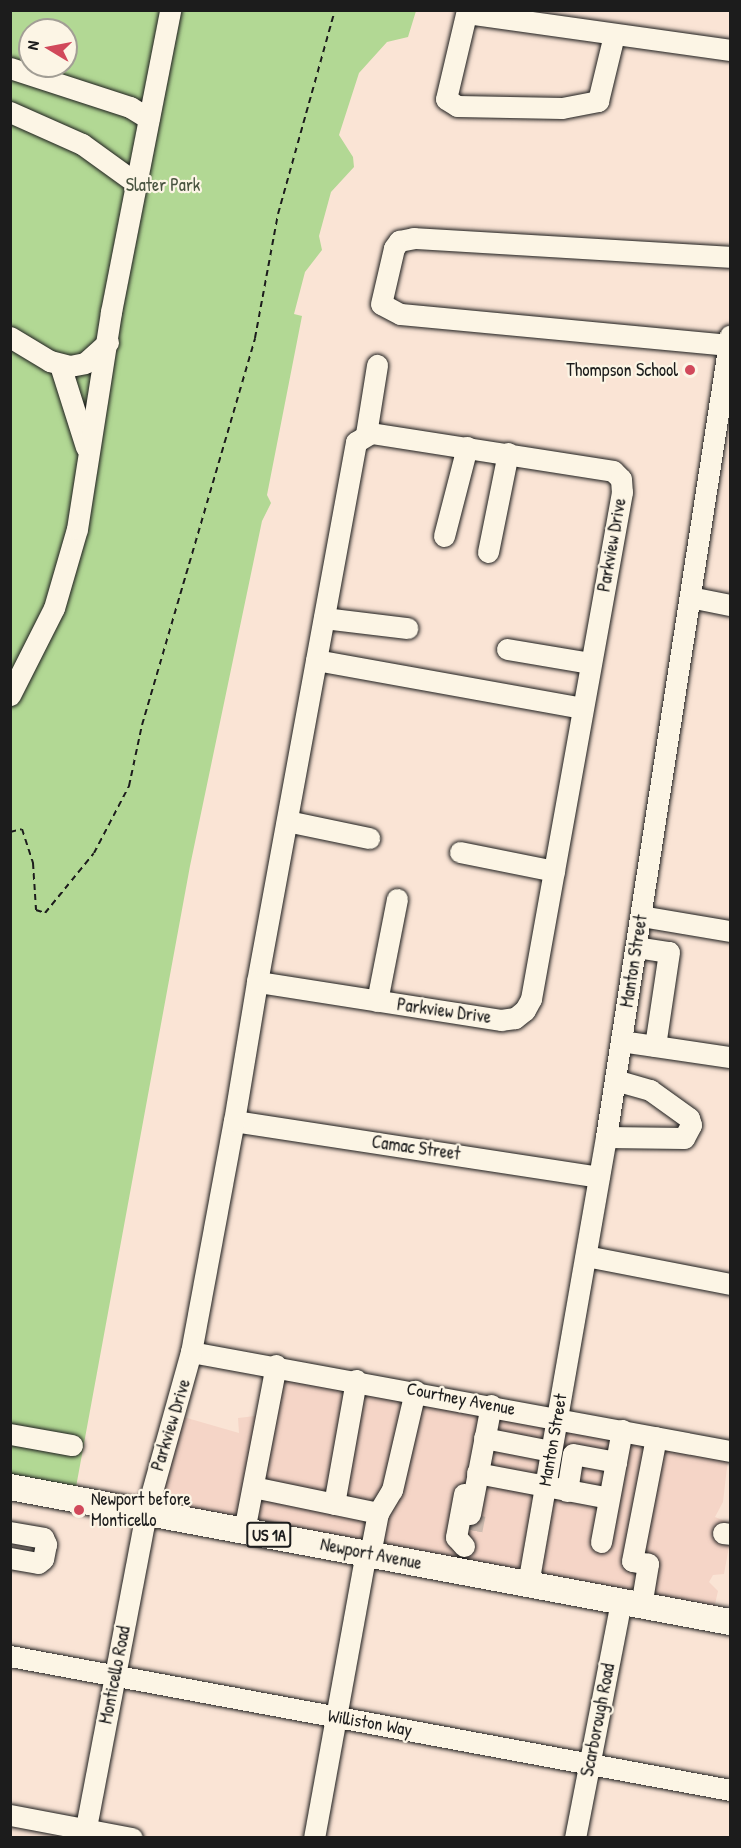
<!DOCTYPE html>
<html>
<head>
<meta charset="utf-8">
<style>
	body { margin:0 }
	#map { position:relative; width:741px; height:1848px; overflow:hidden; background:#fae4d5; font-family:"Patrick Hand",sans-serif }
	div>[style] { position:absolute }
	.built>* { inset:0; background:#f5d5c7 }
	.green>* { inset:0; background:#b2d894 }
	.minor-tunnel>* { height:21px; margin-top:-10.5px; transform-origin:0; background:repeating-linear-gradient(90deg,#cebcb0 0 21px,transparent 0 31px) }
	.path>* { height:2px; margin-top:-1px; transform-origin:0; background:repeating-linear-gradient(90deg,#1c1c1c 0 6px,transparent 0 10.5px) }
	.roads { filter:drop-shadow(0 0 2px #1c1c1c) drop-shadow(0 0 2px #1c1c1c) }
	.minor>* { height:21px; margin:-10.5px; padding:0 10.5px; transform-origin:10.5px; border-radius:10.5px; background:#fcf5e5 }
	.major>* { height:26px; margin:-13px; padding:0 13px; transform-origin:13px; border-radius:13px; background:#fcf5e5 }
	.dots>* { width:16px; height:16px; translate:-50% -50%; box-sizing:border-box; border:3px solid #fcf5e5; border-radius:50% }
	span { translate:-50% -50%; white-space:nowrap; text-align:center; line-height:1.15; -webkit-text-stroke:4.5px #fcf5e5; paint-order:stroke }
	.shield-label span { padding:2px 4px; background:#fcf5e5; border:2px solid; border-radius:4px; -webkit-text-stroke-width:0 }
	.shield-label { font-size:16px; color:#1c1c1c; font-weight:700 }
	.park-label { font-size:18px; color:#495440 }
	.poi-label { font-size:18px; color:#1c1c1c }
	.right { translate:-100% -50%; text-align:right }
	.left { translate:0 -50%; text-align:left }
	.street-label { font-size:18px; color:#1c1c1c }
	.frame { position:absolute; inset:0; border:12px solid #1c1c1c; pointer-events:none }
	.north { position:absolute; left:18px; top:18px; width:60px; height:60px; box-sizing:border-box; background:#fcf5e5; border:2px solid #a29e95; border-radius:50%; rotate:280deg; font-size:16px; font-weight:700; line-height:24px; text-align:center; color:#1c1c1c }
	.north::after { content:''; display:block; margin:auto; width:21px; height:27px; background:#d1495b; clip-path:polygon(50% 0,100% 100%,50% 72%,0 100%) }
</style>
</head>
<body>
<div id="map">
	<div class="built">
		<div style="clip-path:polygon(267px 1365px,729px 1450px,723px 1502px,715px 1517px,730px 1523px,730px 1541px,724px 1574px,713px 1575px,709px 1582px,718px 1591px,712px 1618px,152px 1513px,180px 1416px,239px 1433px,238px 1418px,255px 1416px,257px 1411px)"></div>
	</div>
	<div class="green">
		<div style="clip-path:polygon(evenodd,11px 11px,416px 11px,408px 37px,387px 42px,359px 73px,339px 135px,353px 157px,354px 167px,331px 192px,319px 236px,322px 250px,305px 272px,294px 314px,302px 316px,267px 495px,271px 503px,262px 521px,190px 866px,74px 1498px,11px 1487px,11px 11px,30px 30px,66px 30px,66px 66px,30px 66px,30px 30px)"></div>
	</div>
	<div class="minor-tunnel">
		<div style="left:472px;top:1530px;width:16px;rotate:-79deg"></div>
	</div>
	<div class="path">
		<div style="left:10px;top:832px;width:12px;rotate:-14deg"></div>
		<div style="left:22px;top:829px;width:36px;rotate:72deg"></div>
		<div style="left:33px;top:863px;width:47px;rotate:86.3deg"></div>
		<div style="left:36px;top:910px;width:9px;rotate:18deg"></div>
		<div style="left:45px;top:913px;width:77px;rotate:-50.8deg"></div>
		<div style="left:94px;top:853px;width:76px;rotate:-62.4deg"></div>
		<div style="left:129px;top:786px;width:62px;rotate:-78deg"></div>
		<div style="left:142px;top:725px;width:403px;rotate:-73.7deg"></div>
		<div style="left:255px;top:338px;width:126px;rotate:-79.5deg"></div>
		<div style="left:278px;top:214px;width:212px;rotate:-74.4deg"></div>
	</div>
	<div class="roads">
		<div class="minor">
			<div style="left:467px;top:10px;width:91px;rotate:103.3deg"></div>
			<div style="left:446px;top:99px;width:13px;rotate:32deg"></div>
			<div style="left:457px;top:106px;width:105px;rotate:1.1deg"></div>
			<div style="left:562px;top:108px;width:37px;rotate:-11deg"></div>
			<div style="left:598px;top:101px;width:68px;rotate:-76.4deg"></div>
			<div style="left:467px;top:13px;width:266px;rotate:8deg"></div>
			<div style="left:10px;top:68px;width:126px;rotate:18deg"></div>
			<div style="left:130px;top:107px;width:22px;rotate:32deg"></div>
			<div style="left:10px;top:112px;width:79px;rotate:24deg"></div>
			<div style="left:82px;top:144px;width:67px;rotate:35.8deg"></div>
			<div style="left:10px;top:337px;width:47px;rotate:31deg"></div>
			<div style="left:50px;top:361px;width:21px;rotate:14deg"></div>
			<div style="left:70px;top:366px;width:15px;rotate:-11deg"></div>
			<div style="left:85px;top:363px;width:31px;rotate:-42deg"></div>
			<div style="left:729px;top:345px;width:330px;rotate:-174.6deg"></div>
			<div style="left:400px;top:314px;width:21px;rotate:-152deg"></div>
			<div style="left:381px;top:304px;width:57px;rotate:-76.9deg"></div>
			<div style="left:394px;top:248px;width:9px;rotate:-54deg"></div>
			<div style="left:399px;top:241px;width:15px;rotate:-11deg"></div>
			<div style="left:414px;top:238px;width:317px;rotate:3.4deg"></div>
			<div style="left:60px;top:365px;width:86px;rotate:72.4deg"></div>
			<div style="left:366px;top:434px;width:70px;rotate:-80.9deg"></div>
			<div style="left:444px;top:536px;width:92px;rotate:-75.5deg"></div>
			<div style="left:488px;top:552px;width:101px;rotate:-78.6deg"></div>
			<div style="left:690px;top:597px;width:41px;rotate:11.3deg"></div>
			<div style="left:324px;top:618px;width:84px;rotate:6.9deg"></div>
			<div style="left:507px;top:649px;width:85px;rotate:9.5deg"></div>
			<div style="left:316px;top:660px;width:270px;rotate:10.2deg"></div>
			<div style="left:10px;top:695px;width:97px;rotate:-63.2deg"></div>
			<div style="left:54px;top:608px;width:82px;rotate:-73.8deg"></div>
			<div style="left:77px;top:529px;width:220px;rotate:-81.1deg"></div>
			<div style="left:111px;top:312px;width:308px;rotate:-78.9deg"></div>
			<div style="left:287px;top:821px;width:84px;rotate:11.7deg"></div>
			<div style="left:460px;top:852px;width:96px;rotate:11.4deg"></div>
			<div style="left:641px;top:916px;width:90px;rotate:9.6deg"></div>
			<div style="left:636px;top:947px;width:33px;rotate:9deg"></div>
			<div style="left:669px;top:952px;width:95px;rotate:98.5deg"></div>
			<div style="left:377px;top:1001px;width:104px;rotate:-78.9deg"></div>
			<div style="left:621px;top:1041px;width:110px;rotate:8.4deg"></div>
			<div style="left:234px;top:1121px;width:369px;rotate:8.7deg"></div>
			<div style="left:606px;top:1137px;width:78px;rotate:0.7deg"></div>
			<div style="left:684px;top:1138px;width:15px;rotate:-62deg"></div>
			<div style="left:691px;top:1125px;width:7px;rotate:-106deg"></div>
			<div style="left:689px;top:1118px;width:48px;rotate:-144.3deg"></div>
			<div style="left:650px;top:1090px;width:36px;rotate:-164deg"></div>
			<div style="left:586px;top:1256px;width:147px;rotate:11deg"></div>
			<div style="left:191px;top:1352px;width:548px;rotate:10.41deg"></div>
			<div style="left:10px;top:1434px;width:63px;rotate:10.1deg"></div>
			<div style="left:484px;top:1438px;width:68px;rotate:11deg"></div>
			<div style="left:477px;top:1473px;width:134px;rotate:10.7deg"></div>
			<div style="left:253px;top:1487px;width:128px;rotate:11.7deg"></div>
			<div style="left:567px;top:1491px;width:37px;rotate:-81deg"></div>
			<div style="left:573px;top:1454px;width:44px;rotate:10.5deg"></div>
			<div style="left:464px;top:1494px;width:44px;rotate:100.5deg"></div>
			<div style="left:456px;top:1537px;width:12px;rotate:48deg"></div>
			<div style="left:334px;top:1504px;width:126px;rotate:-79.9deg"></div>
			<div style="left:470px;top:1514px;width:111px;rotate:-79.1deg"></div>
			<div style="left:244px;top:1531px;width:169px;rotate:-79.1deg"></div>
			<div style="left:10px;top:1532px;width:34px;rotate:10deg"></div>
			<div style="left:43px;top:1538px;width:7px;rotate:63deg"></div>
			<div style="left:46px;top:1544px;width:15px;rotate:101deg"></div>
			<div style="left:43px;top:1559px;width:6px;rotate:141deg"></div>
			<div style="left:38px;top:1563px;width:28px;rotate:-170deg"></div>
			<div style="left:723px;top:1533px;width:7px;rotate:8deg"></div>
			<div style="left:601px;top:1542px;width:114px;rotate:-79.4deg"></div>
			<div style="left:370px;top:1554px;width:42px;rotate:-79deg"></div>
			<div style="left:378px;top:1513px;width:27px;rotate:-59deg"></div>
			<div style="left:392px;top:1490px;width:102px;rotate:-76.9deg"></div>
			<div style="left:528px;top:1584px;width:454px;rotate:-80.1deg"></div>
			<div style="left:606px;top:1137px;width:811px;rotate:-81.2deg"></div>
			<div style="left:641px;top:1606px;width:43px;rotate:-80.5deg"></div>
			<div style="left:648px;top:1564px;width:16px;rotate:-169deg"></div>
			<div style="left:632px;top:1561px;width:126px;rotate:-79deg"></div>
			<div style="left:10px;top:1656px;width:732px;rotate:10.54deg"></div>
			<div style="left:10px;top:1815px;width:124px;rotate:10.7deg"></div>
			<div style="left:84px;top:1838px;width:331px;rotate:-79.2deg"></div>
			<div style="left:146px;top:1513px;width:167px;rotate:-74.4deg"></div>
			<div style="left:191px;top:1352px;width:235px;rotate:-79.5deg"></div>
			<div style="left:234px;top:1121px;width:141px;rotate:-80.6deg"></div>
			<div style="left:257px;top:982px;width:549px;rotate:-79.61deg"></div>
			<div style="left:356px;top:442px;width:17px;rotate:-31deg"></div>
			<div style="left:371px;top:433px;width:245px;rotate:8.9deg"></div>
			<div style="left:613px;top:471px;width:11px;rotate:45deg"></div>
			<div style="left:621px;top:479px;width:13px;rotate:86deg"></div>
			<div style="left:622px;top:492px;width:515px;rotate:100.18deg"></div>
			<div style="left:531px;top:999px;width:13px;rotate:119deg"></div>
			<div style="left:525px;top:1010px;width:13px;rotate:141deg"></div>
			<div style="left:515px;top:1018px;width:14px;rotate:172deg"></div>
			<div style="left:501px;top:1020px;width:247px;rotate:-171.1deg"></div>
			<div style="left:314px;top:1838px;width:290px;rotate:-79.7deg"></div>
			<div style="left:575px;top:1838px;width:240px;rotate:-79deg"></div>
		</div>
		<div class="major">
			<div style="left:10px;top:1487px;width:733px;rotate:10.62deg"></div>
		</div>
	</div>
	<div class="dots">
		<div style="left:690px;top:370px;background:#d1495b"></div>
		<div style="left:79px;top:1510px;background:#d1495b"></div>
	</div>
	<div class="shield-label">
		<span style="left:269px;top:1535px">US 1A</span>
	</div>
	<div class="park-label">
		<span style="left:163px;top:185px">Slater Park</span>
	</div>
	<div class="poi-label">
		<span class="right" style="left:678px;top:370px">Thompson School</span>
		<span class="left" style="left:91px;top:1510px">Newport before<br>Monticello</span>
	</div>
	<div class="street-label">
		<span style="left:612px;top:545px;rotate:-80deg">Parkview Drive</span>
		<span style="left:634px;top:961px;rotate:-81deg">Manton Street</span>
		<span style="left:444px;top:1011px;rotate:8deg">Parkview Drive</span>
		<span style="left:416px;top:1148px;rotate:8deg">Camac Street</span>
		<span style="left:461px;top:1399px;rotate:11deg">Courtney Avenue</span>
		<span style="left:171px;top:1425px;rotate:-73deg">Parkview Drive</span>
		<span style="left:553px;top:1440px;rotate:-80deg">Manton Street</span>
		<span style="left:371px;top:1554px;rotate:11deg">Newport Avenue</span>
		<span style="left:115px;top:1675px;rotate:-79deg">Monticello Road</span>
		<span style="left:598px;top:1720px;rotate:-79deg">Scarborough Road</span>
		<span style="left:370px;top:1723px;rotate:10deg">Williston Way</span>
	</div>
	<div class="frame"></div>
	<div class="north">N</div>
</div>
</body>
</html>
